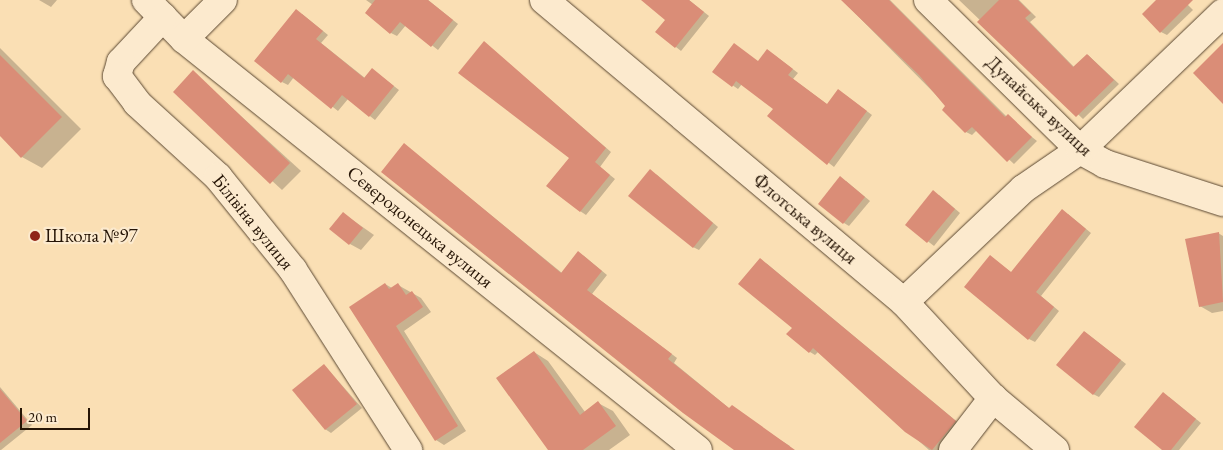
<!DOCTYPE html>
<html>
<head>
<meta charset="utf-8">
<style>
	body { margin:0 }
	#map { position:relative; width:1223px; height:450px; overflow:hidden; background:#fadfb4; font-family:"EB Garamond",serif }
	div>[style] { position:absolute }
	.shadow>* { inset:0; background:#0003 }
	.building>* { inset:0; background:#da8d77 }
	.roads { filter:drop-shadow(0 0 1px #5a4731) drop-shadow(0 0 1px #5a4731) }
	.minor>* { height:28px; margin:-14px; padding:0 14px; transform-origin:14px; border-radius:14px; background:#fceace }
	.dots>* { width:14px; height:14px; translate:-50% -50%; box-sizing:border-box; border:2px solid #fceace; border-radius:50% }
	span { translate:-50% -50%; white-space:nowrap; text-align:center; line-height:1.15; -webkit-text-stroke:4.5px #fceace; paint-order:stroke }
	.street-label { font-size:19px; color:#251405 }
	.poi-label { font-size:19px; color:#251405 }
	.left { translate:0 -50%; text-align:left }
	.scale { position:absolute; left:20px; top:408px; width:70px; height:22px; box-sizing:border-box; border:2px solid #251405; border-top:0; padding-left:6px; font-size:15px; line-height:18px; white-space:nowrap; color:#251405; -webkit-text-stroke:4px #fceace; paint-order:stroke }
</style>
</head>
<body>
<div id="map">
	<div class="shadow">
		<div style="clip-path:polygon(39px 0,57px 0,51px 7px)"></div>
		<div style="clip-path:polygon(366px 0,428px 0,458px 24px,438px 50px,406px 25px,397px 36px,391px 33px,367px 13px,373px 5px)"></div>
		<div style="clip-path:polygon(643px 0,689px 0,709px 16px,681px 51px,676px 47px,667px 20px)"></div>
		<div style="clip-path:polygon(842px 0,890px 0,1007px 117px,1037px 141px,1014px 164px,977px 130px,972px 135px,966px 132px,943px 110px,947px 106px)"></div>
		<div style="clip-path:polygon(959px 0,1019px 0,1036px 17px,1030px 22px,1075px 68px,1088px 55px,1119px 84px,1083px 119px)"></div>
		<div style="clip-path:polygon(1158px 0,1183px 0,1193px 10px,1167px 35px,1161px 32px)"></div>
		<div style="clip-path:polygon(302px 14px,328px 35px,321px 43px,365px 78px,373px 70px,399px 90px,375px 120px,348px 99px,338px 111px,294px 77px,288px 85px,282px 82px)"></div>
		<div style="clip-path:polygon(484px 42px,611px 152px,600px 167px,615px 179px,586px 215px,580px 211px,570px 158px)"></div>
		<div style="clip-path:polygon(0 48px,81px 129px,42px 168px,22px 157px,0 134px)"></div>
		<div style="clip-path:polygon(773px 54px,798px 73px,793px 79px,828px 105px,844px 94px,872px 115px,834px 167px,769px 116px,775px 108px,742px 84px,738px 89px,713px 72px,758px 62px)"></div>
		<div style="clip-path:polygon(193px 72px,301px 171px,282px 190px,175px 92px)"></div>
		<div style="clip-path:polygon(405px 145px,562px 273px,579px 253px,584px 256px,607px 275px,592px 294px,677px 358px,674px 363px,730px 409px,790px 446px,787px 450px,736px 450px)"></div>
		<div style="clip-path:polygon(656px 174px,718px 227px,699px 250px,693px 247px)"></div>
		<div style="clip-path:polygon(846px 181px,870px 201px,849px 226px,844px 223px)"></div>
		<div style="clip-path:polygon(939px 195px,960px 213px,934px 246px,907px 225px)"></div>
		<div style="clip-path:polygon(344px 214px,374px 235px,361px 250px,350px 244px)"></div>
		<div style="clip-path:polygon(1068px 214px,1091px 233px,1041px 296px,1059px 311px,1035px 342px,1029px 339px,991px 257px,1012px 273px)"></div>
		<div style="clip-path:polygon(1218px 233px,1223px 236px,1223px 311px,1212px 313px,1200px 306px)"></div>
		<div style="clip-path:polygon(766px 263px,961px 425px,940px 450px,929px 450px,818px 352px,815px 355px,810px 352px)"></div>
		<div style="clip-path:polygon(385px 284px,392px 288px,398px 285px,421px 298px,431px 312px,404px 331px,466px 431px,444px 445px,436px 440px,351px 307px)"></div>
		<div style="clip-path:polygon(1085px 332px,1126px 364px,1099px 397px,1093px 394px)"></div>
		<div style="clip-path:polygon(534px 352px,548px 361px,585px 412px,598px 403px,613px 411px,630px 435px,609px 450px,549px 450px)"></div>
		<div style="clip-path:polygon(324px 365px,362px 408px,331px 433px,325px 429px)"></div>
		<div style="clip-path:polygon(0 387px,32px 425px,1px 450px,0 450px)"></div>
		<div style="clip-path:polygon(1169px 397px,1201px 423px,1179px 450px,1164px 450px)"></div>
	</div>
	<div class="building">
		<div style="clip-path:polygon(375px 0,428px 0,453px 20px,431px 47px,400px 22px,390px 34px,365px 13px)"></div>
		<div style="clip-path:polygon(641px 0,689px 0,704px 12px,675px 48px,655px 32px,665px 20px)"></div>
		<div style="clip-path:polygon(841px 0,889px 0,1005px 117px,1008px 114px,1032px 137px,1007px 162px,972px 127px,965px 133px,942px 110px,945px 106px,919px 75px)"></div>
		<div style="clip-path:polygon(999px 0,1018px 0,1031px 13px,1025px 18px,1073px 67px,1087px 54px,1114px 80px,1076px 117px,977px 22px)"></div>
		<div style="clip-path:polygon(1156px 0,1193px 0,1160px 33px,1142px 14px)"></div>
		<div style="clip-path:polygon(296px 9px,323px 31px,316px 39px,364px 78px,372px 68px,394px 86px,369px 117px,342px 95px,331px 109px,288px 74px,281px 83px,254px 61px)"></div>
		<div style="clip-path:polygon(484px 41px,606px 148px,595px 162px,610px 175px,580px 212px,546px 186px,569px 158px,458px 73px)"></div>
		<div style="clip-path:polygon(734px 43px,758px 61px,767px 49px,793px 69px,788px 75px,827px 104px,838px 89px,867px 111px,827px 165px,767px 116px,773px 109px,736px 81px,732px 87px,712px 72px)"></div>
		<div style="clip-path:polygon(1223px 43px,1223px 104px,1193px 73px)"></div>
		<div style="clip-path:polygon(0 55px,62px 117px,21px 158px,0 136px)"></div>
		<div style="clip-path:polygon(193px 70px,290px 163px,270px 184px,173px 92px)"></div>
		<div style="clip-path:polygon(404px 143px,561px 273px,578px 251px,602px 271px,587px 290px,672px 354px,668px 359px,729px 408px,732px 405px,795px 450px,734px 450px,683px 413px,381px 172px)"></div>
		<div style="clip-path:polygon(650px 169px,713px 223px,693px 248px,628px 196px)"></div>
		<div style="clip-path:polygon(840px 176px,865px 197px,843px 224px,818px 204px)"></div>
		<div style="clip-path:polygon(933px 190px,955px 209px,927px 243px,905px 225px)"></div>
		<div style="clip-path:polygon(1062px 209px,1086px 229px,1036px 292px,1054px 307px,1028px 340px,964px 287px,990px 255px,1011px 272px)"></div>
		<div style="clip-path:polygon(343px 212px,363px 228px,349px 245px,329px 229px)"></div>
		<div style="clip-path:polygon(1219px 232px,1223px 302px,1199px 307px,1185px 239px)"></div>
		<div style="clip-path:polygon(760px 258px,956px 421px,932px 450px,905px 432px,813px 348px,809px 353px,786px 334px,792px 328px,738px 284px)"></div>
		<div style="clip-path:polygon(385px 283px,389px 289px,398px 283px,406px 295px,412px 291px,423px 307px,396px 326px,458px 426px,435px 441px,349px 307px)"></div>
		<div style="clip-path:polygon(1084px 331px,1121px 360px,1093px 395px,1056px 365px)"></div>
		<div style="clip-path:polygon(534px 351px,580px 415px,598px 401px,616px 426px,583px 450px,548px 450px,496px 378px)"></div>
		<div style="clip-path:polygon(324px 364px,357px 404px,325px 430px,292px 390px)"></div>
		<div style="clip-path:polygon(0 389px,27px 421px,0 443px)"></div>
		<div style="clip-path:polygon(1163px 392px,1196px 419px,1171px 450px,1162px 450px,1134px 427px)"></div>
	</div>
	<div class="roads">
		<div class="minor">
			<div style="left:146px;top:0;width:54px;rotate:45.7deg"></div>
			<div style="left:184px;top:39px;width:658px;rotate:38.65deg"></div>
			<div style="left:544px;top:0;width:470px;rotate:40deg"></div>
			<div style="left:904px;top:302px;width:131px;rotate:47.2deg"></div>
			<div style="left:993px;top:398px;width:81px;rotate:40deg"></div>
			<div style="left:928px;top:0;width:214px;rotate:44.6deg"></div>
			<div style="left:1080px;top:150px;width:29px;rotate:29deg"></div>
			<div style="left:1105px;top:164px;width:124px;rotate:17.9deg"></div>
			<div style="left:163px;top:17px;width:62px;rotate:133deg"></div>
			<div style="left:121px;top:62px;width:15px;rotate:106deg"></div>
			<div style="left:117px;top:76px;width:34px;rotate:53deg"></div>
			<div style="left:137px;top:103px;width:110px;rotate:42.4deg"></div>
			<div style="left:218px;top:177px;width:119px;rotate:51.1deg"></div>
			<div style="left:293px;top:270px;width:214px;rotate:57.4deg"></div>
			<div style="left:184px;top:39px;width:55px;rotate:-45deg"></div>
			<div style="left:904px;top:302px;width:164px;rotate:-43.5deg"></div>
			<div style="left:1023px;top:189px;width:69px;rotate:-34.4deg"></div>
			<div style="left:1080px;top:150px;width:198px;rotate:-43.8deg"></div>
			<div style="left:953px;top:450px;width:66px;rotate:-52.4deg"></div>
		</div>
	</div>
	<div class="dots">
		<div style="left:35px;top:236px;background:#8f2418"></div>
	</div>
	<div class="street-label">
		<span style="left:1039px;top:106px;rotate:43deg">Дунайська вулиця</span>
		<span style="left:805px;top:219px;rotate:40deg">Флотська вулиця</span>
		<span style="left:253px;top:222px;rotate:51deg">Білівіна вулиця</span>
		<span style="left:420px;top:227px;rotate:39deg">Сєвєродонецька вулиця</span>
	</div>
	<div class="poi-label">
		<span class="left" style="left:45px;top:236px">Школа №97</span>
	</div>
	<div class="scale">20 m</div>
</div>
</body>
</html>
